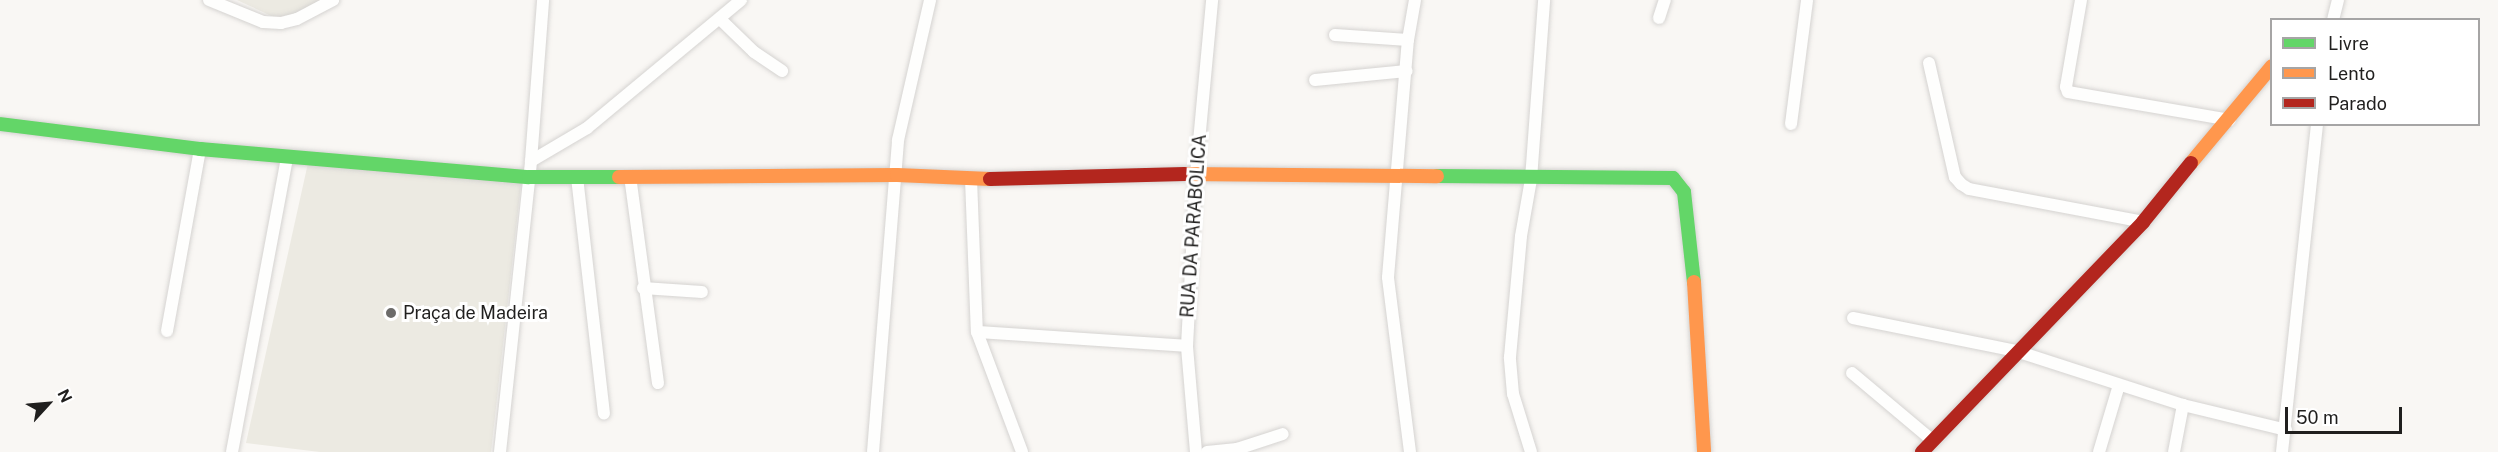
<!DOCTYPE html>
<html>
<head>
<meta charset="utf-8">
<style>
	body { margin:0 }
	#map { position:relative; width:2498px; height:452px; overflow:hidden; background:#f9f7f4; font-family:"Public Sans",sans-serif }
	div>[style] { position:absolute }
	.built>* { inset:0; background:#eceae2 }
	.roads { filter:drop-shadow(0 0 2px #d5d3d1) drop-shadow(0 0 2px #d5d3d1) }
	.street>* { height:12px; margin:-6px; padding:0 6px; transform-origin:6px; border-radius:6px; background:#fefefd }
	.fast>* { height:14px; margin:-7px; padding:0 7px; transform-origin:7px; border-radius:7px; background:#63d668 }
	.slow>* { height:14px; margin:-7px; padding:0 7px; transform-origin:7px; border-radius:7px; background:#ff974d }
	.jam>* { height:14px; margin:-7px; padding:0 7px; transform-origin:7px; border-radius:7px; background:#b3261e }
	.dots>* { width:16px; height:16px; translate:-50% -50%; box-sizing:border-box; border:3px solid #fff; border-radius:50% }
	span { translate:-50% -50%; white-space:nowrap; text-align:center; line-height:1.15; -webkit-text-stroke:6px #fff; paint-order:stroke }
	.street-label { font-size:18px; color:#201f1e }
	.poi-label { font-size:18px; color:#201f1e }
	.left { translate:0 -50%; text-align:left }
	.legend { position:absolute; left:2270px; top:18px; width:210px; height:108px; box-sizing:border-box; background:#fff; border:2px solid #a6a5a5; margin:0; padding:8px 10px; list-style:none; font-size:18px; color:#201f1e }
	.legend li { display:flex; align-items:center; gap:12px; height:30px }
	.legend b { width:30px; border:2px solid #a6a5a5 }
	.north { position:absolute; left:18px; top:374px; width:60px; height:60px; -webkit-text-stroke:4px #fff; paint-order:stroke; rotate:64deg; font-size:16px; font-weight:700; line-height:24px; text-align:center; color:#201f1e }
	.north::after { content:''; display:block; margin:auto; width:21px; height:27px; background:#201f1e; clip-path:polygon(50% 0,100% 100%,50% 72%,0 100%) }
	.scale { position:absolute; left:2285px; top:407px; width:117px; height:27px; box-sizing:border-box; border:3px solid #201f1e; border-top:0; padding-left:8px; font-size:18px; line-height:21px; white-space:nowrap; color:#201f1e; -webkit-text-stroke:4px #fff; paint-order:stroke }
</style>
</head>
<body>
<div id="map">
	<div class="built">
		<div style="clip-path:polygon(237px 0,322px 0,313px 8px,278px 19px)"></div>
		<div style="clip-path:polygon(308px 163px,521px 184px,491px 452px,320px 452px,246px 443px)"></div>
	</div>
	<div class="roads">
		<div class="street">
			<div style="left:209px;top:0;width:58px;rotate:22.2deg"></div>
			<div style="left:263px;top:22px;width:18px;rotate:3deg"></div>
			<div style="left:281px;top:23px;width:16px;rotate:-14deg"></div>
			<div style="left:297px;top:19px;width:41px;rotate:-27.8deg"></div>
			<div style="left:2081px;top:0;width:88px;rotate:99.8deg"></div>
			<div style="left:2066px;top:87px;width:5px;rotate:68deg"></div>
			<div style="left:2068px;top:92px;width:164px;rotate:9.8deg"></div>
			<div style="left:1659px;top:18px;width:19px;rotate:-72deg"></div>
			<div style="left:720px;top:19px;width:47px;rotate:44.1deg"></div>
			<div style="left:754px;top:52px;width:34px;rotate:34deg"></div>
			<div style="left:2333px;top:20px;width:21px;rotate:-76deg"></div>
			<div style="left:1335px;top:35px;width:73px;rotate:3.9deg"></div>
			<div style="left:1929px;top:63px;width:117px;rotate:77.2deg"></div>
			<div style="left:1955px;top:177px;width:9px;rotate:49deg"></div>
			<div style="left:1961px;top:184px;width:9px;rotate:32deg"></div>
			<div style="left:1969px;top:189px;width:177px;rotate:10.7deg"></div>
			<div style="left:1315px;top:80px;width:92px;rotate:-5.6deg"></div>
			<div style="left:1791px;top:124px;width:125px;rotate:-82.6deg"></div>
			<div style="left:531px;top:161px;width:65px;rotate:-30.5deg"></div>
			<div style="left:587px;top:128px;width:200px;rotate:-39.7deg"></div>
			<div style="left:630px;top:176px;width:209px;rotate:82.3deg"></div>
			<div style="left:577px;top:177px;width:238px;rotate:83.5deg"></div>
			<div style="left:971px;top:179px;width:153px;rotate:87.8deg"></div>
			<div style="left:977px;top:332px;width:128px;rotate:69.4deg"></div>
			<div style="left:643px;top:288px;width:59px;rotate:3.9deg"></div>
			<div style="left:1853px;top:318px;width:166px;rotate:11.4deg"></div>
			<div style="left:2016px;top:351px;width:176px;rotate:17.9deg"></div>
			<div style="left:2183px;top:405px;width:106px;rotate:13.6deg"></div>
			<div style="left:167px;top:331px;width:185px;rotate:-79.7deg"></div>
			<div style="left:977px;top:332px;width:210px;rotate:3.8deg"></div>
			<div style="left:1852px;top:373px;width:106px;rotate:40deg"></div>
			<div style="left:232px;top:452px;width:300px;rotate:-79.4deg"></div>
			<div style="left:500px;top:452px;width:293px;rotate:-83.9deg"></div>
			<div style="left:531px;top:161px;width:161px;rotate:-85.7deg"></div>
			<div style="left:873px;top:452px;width:313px;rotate:-85.4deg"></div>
			<div style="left:898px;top:140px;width:144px;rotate:-77.1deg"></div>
			<div style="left:1196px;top:452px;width:106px;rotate:-94.9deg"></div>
			<div style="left:1187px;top:346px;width:172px;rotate:-87deg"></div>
			<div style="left:1196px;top:174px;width:175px;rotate:-84.7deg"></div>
			<div style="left:1207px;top:452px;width:30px;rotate:-6deg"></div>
			<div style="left:1237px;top:449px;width:48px;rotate:-18.1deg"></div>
			<div style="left:1410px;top:452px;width:176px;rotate:-97.2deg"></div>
			<div style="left:1388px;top:277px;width:238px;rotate:-85.2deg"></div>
			<div style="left:1408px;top:40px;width:41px;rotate:-80.1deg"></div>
			<div style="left:1531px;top:452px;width:61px;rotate:-107.2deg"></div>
			<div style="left:1513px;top:394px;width:37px;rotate:-95deg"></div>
			<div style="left:1510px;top:357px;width:121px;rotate:-84.8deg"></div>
			<div style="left:1521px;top:236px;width:58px;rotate:-80deg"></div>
			<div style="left:1531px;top:179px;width:179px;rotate:-85.8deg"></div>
			<div style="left:2099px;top:452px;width:70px;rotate:-73.4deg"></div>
			<div style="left:2174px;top:452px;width:48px;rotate:-79.2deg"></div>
			<div style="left:2282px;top:452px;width:330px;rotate:-83.9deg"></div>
		</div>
		<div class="fast">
			<div style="left:0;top:124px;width:202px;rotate:7.1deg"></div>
			<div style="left:200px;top:149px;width:330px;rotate:4.9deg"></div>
			<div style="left:529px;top:177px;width:90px"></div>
			<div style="left:1437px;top:176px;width:236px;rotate:0.5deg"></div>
			<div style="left:1673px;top:178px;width:18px;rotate:52deg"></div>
			<div style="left:1684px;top:192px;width:91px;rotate:83.7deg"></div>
		</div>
		<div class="slow">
			<div style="left:2191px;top:163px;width:126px;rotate:-50.1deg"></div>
			<div style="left:1185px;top:174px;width:252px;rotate:0.5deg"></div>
			<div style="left:619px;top:177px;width:278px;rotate:-0.4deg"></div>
			<div style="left:897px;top:175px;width:93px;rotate:2.5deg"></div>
			<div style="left:1694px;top:282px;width:170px;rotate:86.6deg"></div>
		</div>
		<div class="jam">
			<div style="left:990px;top:179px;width:195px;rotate:-1.5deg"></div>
			<div style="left:1922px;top:452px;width:319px;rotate:-46.1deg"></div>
			<div style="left:2143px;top:222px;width:76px;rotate:-50.9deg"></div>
		</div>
	</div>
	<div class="dots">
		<div style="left:391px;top:313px;background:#6c6b69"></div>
	</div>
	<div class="street-label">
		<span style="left:1194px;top:226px;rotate:-86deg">RUA DA PARABOLICA</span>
	</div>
	<div class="poi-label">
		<span class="left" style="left:403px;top:313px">Praça de Madeira</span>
	</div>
	<ul class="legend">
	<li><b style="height:8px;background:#63d668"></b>Livre</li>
	<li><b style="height:8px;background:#ff974d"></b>Lento</li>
	<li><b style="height:8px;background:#b3261e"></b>Parado</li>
	</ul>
	<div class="north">N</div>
	<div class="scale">50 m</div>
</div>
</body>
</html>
